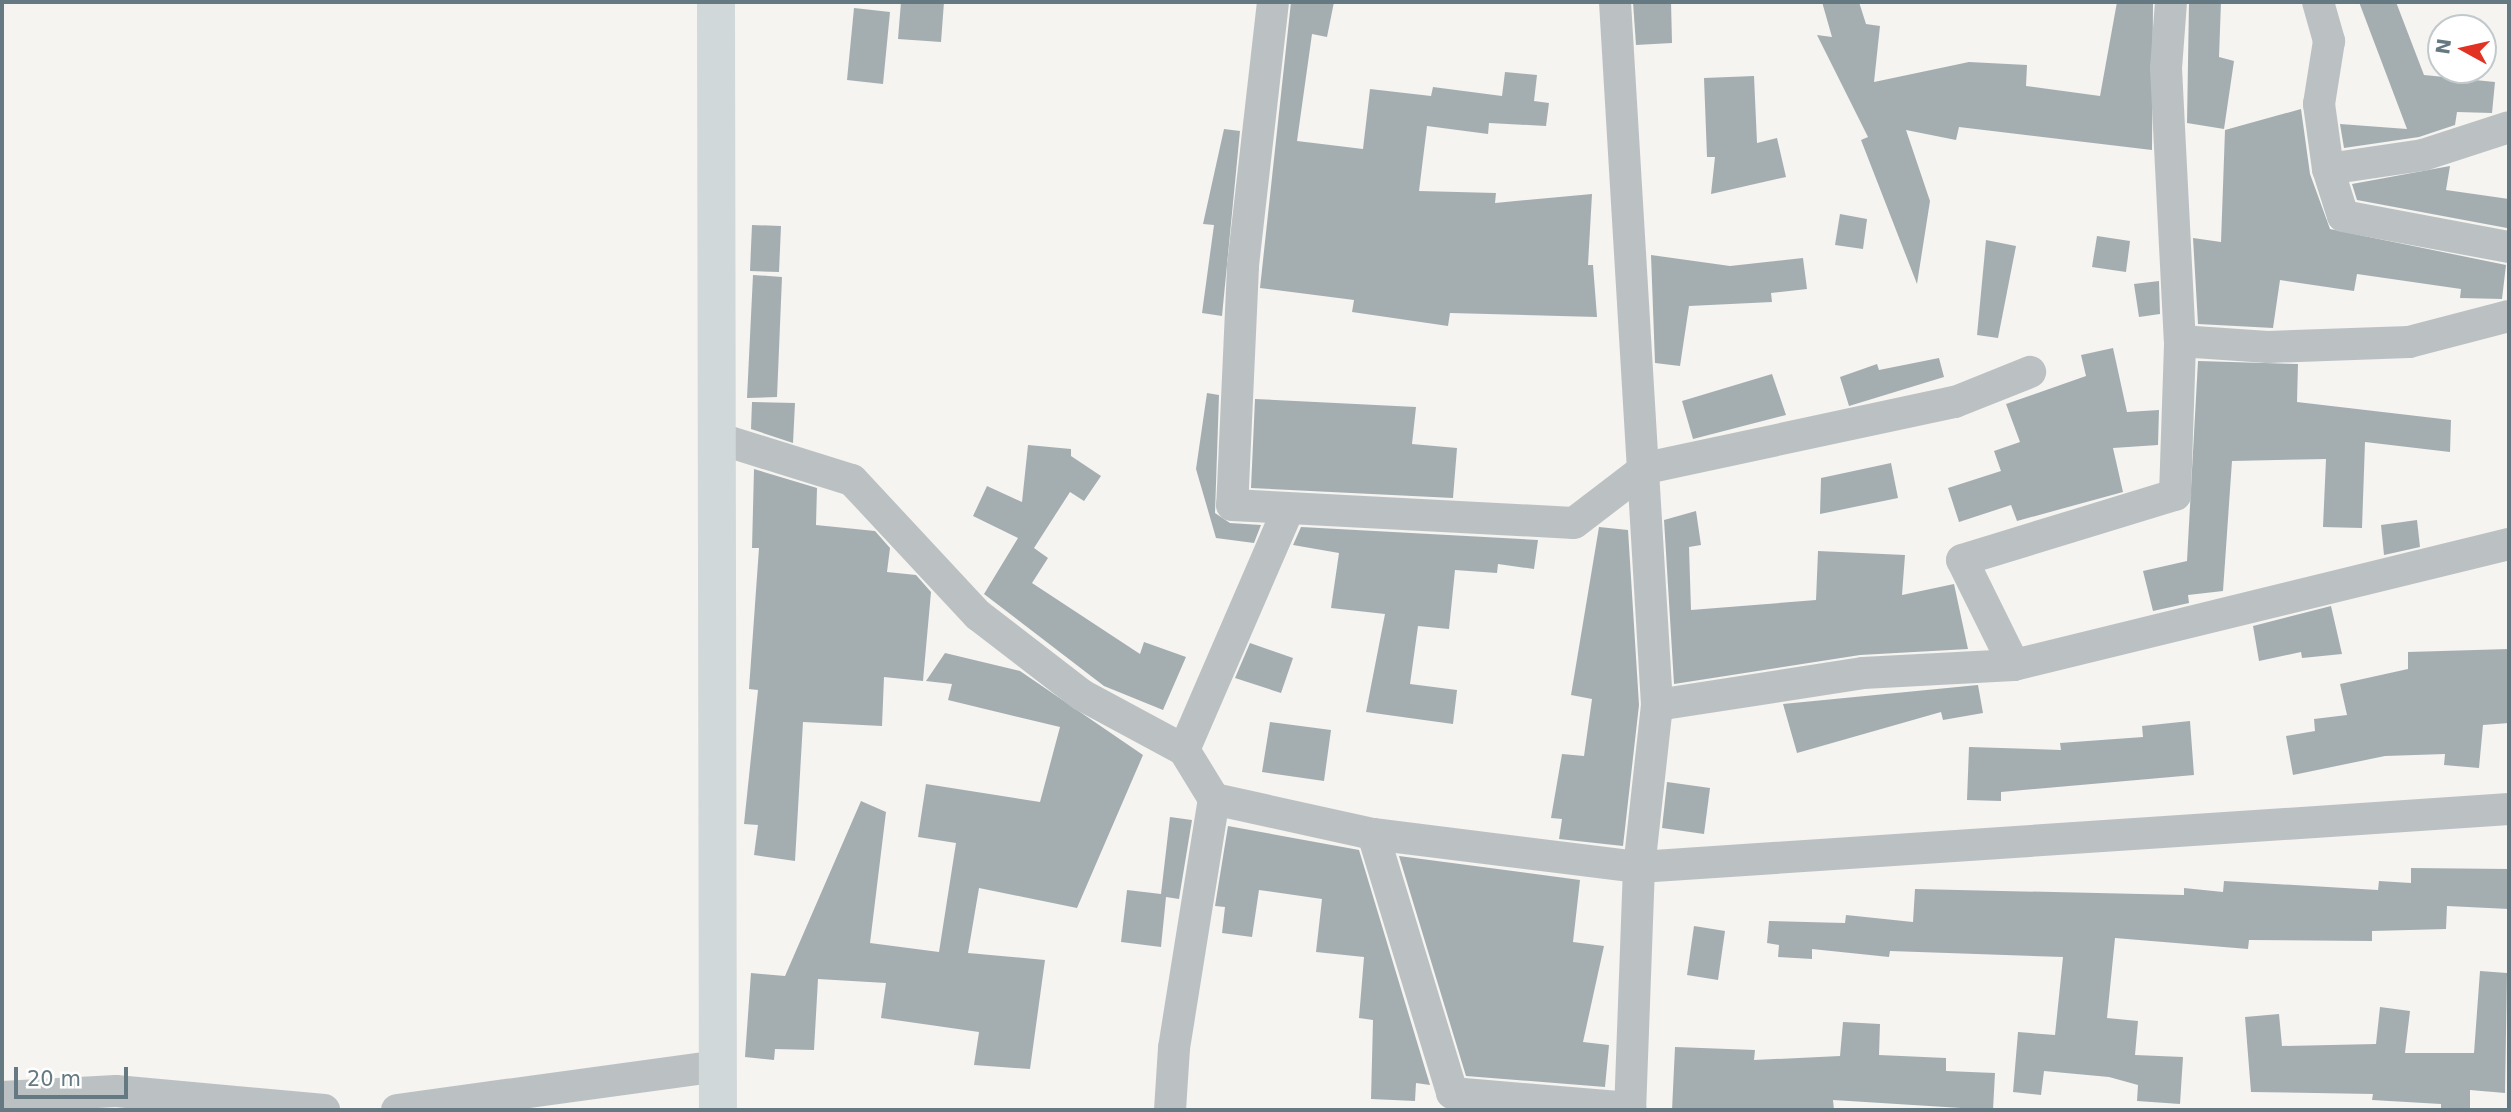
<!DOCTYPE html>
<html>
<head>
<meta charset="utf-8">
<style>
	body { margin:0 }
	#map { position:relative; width:2511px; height:1112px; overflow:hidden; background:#f5f4f0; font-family:"DejaVu Sans",sans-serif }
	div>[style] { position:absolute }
	.building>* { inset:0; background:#a4aeb1 }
	.minor>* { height:32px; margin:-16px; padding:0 16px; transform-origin:16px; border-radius:16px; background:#bbc1c3 }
	.primary>* { height:38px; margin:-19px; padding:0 19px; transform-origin:19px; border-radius:19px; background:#d1d8d9 }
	span { translate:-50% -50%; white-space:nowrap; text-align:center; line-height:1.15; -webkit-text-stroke:7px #fff; paint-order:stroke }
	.frame { position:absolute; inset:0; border:4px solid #647981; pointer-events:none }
	.north { position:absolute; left:2427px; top:14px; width:70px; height:70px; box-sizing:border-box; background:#fff; border:2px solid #c1c9cd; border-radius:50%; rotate:278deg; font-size:19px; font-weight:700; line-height:28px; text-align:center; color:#647981 }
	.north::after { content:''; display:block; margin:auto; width:24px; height:32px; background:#e13224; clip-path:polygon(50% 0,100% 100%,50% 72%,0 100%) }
	.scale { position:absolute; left:14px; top:1067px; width:114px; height:32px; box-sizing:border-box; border:4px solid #647981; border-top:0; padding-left:9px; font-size:21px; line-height:24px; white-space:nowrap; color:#647981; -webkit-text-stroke:5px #fff; paint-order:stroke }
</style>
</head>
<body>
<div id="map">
	<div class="building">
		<div style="clip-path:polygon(901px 2px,944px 2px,941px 42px,898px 39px)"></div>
		<div style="clip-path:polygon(1291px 2px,1334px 2px,1327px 37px,1312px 34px,1297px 141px,1363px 149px,1370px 89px,1431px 96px,1433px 87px,1502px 96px,1505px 72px,1537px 75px,1534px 101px,1549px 103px,1546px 126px,1489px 123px,1488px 134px,1427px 126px,1419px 191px,1496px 193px,1495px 203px,1592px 194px,1588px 265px,1593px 265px,1597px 317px,1450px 313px,1448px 326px,1352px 312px,1354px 300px,1260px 288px)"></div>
		<div style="clip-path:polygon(1633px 2px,1671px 2px,1672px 43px,1636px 45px)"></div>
		<div style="clip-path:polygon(1822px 2px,1859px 2px,1866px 24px,1880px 26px,1874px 82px,1969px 62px,2027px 65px,2026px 86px,2100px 96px,2117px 2px,2153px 2px,2152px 150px,1959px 127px,1956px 140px,1906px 130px,1930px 201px,1917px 284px,1861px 140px,1868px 137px,1817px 35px,1832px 37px)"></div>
		<div style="clip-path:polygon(2189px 2px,2221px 2px,2219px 57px,2234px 61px,2224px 129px,2187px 123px)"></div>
		<div style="clip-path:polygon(2359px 2px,2396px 2px,2424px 75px,2495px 82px,2492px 113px,2457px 112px,2455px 125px,2419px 137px,2344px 148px,2340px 124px,2407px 129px)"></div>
		<div style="clip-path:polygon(854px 8px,890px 12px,883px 84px,847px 80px)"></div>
		<div style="clip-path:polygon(1754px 76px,1757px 143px,1777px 138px,1786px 177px,1711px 194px,1715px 157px,1707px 157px,1704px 78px)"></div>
		<div style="clip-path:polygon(2301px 109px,2310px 174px,2330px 229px,2506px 265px,2502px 299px,2460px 298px,2461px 289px,2357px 274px,2354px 291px,2280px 280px,2273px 328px,2198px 324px,2193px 238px,2221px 242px,2225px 130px)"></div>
		<div style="clip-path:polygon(1224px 129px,1240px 131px,1222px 316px,1202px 313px,1214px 225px,1203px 224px)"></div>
		<div style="clip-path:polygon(2450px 166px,2446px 190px,2509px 199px,2507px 228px,2357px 200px,2352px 184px)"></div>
		<div style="clip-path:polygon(1840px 214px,1867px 219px,1863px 249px,1835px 245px)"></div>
		<div style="clip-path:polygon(752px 225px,781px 226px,779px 272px,750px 271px)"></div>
		<div style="clip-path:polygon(2097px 236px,2130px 241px,2126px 272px,2092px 267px)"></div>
		<div style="clip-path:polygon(1986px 240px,2016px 246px,1998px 338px,1977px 335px)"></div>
		<div style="clip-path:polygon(1651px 255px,1730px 266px,1803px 258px,1807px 289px,1771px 293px,1772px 302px,1689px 306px,1680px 366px,1655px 363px)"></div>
		<div style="clip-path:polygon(753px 275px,782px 277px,777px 397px,747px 398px)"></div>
		<div style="clip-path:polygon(2159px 281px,2160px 314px,2139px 317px,2134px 284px)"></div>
		<div style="clip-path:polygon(2113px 348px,2127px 412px,2159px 410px,2158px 445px,2113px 448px,2123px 492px,2017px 521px,2011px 505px,1959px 522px,1948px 488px,2001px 471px,1994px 451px,2020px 442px,2006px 404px,2086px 376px,2081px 355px)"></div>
		<div style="clip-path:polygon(1939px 358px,1944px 377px,1849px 406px,1840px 377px,1877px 364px,1879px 370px)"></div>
		<div style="clip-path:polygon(2198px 361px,2298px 364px,2297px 402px,2451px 420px,2450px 452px,2365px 442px,2362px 528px,2323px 527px,2326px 459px,2232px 461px,2223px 591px,2188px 595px,2189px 603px,2153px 611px,2143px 571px,2187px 561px)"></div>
		<div style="clip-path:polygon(1772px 374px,1786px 415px,1693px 439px,1682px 401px)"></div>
		<div style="clip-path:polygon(1207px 393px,1219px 395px,1215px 513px,1230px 523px,1261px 525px,1254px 543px,1216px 538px,1196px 469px)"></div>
		<div style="clip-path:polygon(1255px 399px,1416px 407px,1412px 444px,1457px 448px,1453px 498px,1251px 488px)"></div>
		<div style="clip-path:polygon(752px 402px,795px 403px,793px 443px,751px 429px)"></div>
		<div style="clip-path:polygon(1028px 445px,1071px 449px,1071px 456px,1101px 476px,1084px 501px,1070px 492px,1034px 548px,1048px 558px,1032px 583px,1140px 654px,1144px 642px,1186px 657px,1163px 710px,1104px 686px,984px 594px,1018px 538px,973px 516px,987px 486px,1022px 502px)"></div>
		<div style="clip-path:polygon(1891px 463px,1898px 498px,1820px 514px,1821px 478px)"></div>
		<div style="clip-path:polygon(754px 469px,817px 488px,816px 525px,875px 531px,890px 548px,887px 572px,916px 575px,931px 592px,923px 681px,884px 677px,882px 726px,803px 722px,795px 861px,754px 855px,758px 825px,744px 824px,758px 690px,749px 689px,759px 548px,752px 548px)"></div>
		<div style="clip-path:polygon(1696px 511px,1701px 545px,1689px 547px,1691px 610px,1816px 600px,1818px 551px,1905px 555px,1902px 595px,1954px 584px,1968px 649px,1860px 655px,1674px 684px,1664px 520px)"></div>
		<div style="clip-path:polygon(2417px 520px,2420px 547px,2384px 555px,2381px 525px)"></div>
		<div style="clip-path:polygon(1301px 527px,1538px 540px,1534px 569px,1498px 564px,1497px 573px,1455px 570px,1449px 629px,1418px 626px,1410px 684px,1457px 690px,1453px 724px,1366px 712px,1385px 614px,1331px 608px,1339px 553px,1293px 545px)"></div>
		<div style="clip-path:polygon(1599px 527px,1628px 530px,1639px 705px,1623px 846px,1559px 839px,1562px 819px,1551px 818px,1562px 754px,1584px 756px,1592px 699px,1571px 695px)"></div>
		<div style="clip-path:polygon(2331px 606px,2342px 654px,2302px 658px,2301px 652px,2259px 661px,2253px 626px)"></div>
		<div style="clip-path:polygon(1250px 643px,1293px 658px,1281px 693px,1235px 678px)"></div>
		<div style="clip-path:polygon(2509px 649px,2509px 723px,2483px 725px,2479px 768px,2444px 765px,2445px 754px,2385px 756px,2293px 775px,2286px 736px,2315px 731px,2314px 719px,2347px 715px,2340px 684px,2408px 669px,2408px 652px)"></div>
		<div style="clip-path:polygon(945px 653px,1020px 671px,1143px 755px,1077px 908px,979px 888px,968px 953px,1045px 960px,1030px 1069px,974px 1065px,979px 1032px,881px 1018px,886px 983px,818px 979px,814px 1050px,775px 1049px,774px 1060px,745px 1057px,751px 973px,785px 976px,861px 801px,886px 812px,870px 943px,939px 952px,956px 843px,918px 837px,926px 784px,1040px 802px,1060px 727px,948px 700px,952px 684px,926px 681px)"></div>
		<div style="clip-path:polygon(1978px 685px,1983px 713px,1943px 720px,1941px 712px,1797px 753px,1783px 704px)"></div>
		<div style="clip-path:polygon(2190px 721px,2194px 775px,2001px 792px,2001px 801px,1967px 800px,1969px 747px,2061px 750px,2060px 743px,2143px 737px,2142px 726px)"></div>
		<div style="clip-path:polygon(1270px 722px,1331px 730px,1324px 781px,1262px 772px)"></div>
		<div style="clip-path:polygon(1667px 782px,1710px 788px,1704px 834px,1662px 828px)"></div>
		<div style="clip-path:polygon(1170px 817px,1192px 820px,1179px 899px,1166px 897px,1161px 947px,1121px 942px,1127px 890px,1161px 894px)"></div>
		<div style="clip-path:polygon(1228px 826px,1359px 850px,1430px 1085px,1416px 1083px,1415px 1101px,1371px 1099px,1373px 1020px,1359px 1018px,1364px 957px,1316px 952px,1322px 899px,1259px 890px,1252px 937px,1222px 933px,1225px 907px,1215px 906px)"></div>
		<div style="clip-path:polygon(1399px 856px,1580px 880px,1573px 942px,1604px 946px,1583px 1042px,1609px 1045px,1605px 1087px,1466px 1076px)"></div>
		<div style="clip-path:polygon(2411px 868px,2509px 869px,2509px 909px,2447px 906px,2446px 929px,2372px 931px,2372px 941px,2249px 940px,2248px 949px,2115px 938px,2107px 1018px,2138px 1021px,2135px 1055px,2183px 1057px,2180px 1104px,2137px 1101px,2138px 1085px,2109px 1077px,2044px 1071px,2041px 1095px,2013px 1092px,2018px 1032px,2055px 1035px,2063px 957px,1890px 951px,1889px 957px,1812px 949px,1812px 959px,1778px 957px,1779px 945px,1767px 943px,1769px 921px,1845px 923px,1846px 915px,1913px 922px,1915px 889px,2184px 895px,2184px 888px,2223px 892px,2224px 881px,2378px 890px,2379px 881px,2411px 883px)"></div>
		<div style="clip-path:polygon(1694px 926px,1725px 931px,1718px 980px,1687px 975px)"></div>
		<div style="clip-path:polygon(2480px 971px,2507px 973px,2505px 1093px,2470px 1090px,2470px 1110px,2441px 1110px,2441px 1104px,2372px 1100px,2373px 1094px,2251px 1092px,2245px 1017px,2279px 1014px,2282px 1046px,2376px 1044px,2380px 1007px,2410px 1011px,2405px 1053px,2474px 1053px)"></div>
		<div style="clip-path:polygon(1843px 1022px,1880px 1024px,1879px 1055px,1946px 1058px,1946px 1071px,1995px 1073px,1993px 1110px,1833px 1100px,1834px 1110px,1672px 1110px,1675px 1047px,1755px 1050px,1754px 1060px,1840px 1056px)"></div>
	</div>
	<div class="minor">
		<div style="left:1273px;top:2px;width:267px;rotate:96.5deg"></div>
		<div style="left:1243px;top:267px;width:238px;rotate:92.6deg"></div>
		<div style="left:1232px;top:505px;width:342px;rotate:3deg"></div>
		<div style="left:1574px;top:523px;width:91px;rotate:-37.4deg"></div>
		<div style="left:1646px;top:468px;width:316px;rotate:-12.1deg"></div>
		<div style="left:1955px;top:402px;width:81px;rotate:-21.8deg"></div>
		<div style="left:1615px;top:2px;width:704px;rotate:86.58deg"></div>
		<div style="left:1657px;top:705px;width:163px;rotate:96.3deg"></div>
		<div style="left:1639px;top:867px;width:243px;rotate:92.1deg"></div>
		<div style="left:2171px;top:2px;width:66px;rotate:94.3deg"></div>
		<div style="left:2166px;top:68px;width:273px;rotate:87.1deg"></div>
		<div style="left:2180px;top:341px;width:88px;rotate:3.9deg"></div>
		<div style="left:2268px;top:347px;width:141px;rotate:-2deg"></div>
		<div style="left:2409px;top:342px;width:103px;rotate:-14.6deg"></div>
		<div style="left:2318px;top:2px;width:41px;rotate:74.2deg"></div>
		<div style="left:2329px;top:41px;width:64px;rotate:99deg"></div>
		<div style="left:2319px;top:104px;width:66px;rotate:82.1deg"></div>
		<div style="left:2328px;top:169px;width:49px;rotate:72.3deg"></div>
		<div style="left:2343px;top:216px;width:169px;rotate:10.6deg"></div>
		<div style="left:2328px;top:169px;width:96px;rotate:-8.4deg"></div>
		<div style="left:2423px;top:155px;width:90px;rotate:-18deg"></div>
		<div style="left:717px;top:438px;width:141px;rotate:17.3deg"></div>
		<div style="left:852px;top:480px;width:185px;rotate:47deg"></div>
		<div style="left:978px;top:615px;width:131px;rotate:37.6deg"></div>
		<div style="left:1082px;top:695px;width:116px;rotate:28.3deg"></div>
		<div style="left:1184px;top:750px;width:57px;rotate:58.5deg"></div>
		<div style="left:1214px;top:799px;width:163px;rotate:12.4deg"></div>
		<div style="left:1373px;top:834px;width:268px;rotate:7.1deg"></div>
		<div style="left:1639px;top:867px;width:872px;rotate:-3.81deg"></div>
		<div style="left:2014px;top:665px;width:117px;rotate:-116.3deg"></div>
		<div style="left:1962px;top:560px;width:223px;rotate:-17deg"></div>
		<div style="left:2175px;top:495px;width:154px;rotate:-88.1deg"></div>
		<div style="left:1657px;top:705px;width:208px;rotate:-8.8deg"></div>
		<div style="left:1863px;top:673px;width:151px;rotate:-3deg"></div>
		<div style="left:2014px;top:665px;width:510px;rotate:-13.74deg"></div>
		<div style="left:1184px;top:750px;width:262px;rotate:-66.6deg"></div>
		<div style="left:1373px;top:834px;width:271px;rotate:73deg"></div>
		<div style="left:1452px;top:1093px;width:179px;rotate:4.8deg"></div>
		<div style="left:2px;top:1097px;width:114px;rotate:-3deg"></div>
		<div style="left:116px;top:1091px;width:209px;rotate:5.2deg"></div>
		<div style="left:397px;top:1110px;width:324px;rotate:-7.8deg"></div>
		<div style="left:1170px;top:1110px;width:62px;rotate:-86.3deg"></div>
		<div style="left:1174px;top:1048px;width:252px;rotate:-80.9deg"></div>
	</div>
	<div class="primary">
		<div style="left:716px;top:2px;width:1108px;rotate:89.9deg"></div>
	</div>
	<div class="frame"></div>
	<div class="north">N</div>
	<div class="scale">20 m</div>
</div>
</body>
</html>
